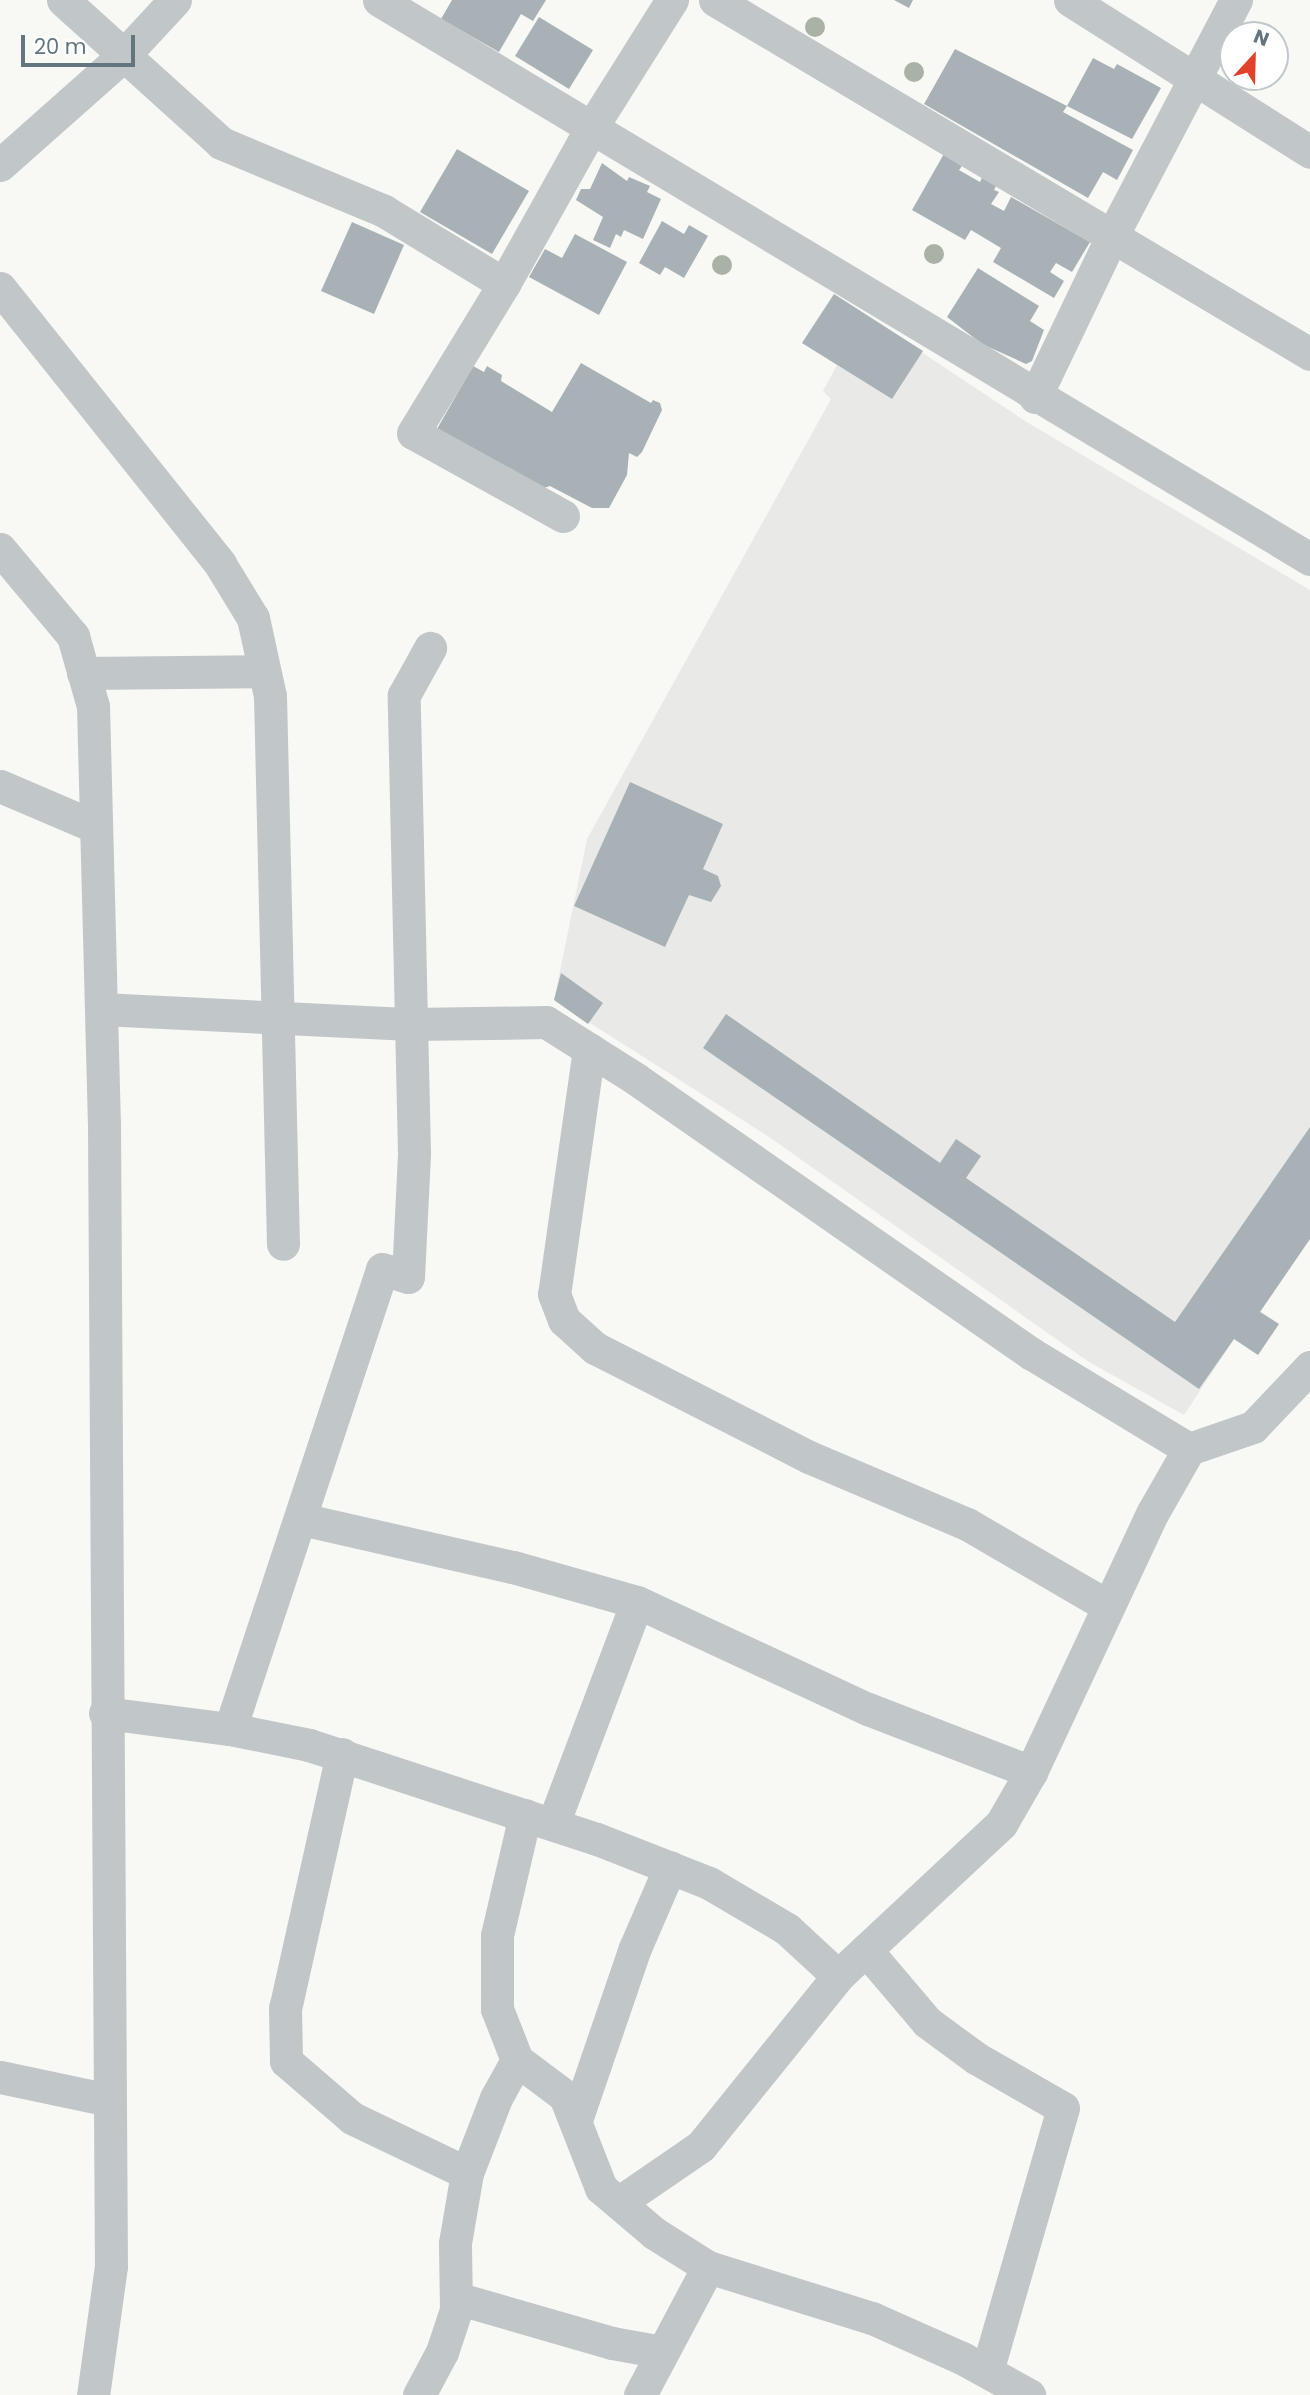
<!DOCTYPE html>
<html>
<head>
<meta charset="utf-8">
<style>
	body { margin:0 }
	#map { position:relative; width:1310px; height:2395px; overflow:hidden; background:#f8f8f5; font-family:Poppins,sans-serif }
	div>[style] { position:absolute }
	.built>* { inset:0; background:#e9e9e8 }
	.building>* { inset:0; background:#a8b2b6 }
	.minor>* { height:33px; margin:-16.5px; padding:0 16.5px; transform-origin:16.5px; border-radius:16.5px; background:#c1c6c9 }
	.trees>* { width:20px; height:20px; margin:-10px; border-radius:50%; background:#a9b2a4 }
	span { translate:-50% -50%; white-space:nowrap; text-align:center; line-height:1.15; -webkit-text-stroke:7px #fff; paint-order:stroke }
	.north { position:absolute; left:1219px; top:21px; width:70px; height:70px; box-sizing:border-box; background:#fff; border:2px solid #c1c8cc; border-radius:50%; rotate:22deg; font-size:19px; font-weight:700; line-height:28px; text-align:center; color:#637680 }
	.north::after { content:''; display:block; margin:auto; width:24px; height:32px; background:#e2422b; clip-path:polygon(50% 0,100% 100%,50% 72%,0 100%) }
	.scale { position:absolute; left:21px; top:35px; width:114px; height:32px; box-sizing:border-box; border:4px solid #637680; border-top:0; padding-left:9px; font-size:21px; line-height:24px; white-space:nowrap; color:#637680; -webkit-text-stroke:5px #fff; paint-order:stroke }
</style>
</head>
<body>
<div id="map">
	<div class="built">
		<div style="clip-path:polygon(834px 294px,1025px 421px,1310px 590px,1310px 1239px,1260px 1311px,1279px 1324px,1258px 1355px,1234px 1339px,1184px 1415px,1089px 1362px,769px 1137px,554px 1000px,587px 839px,831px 399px,823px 391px,837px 365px,802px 343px)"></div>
	</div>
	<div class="building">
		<div style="clip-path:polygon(452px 0,546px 0,533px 21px,521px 14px,499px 52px,441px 19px)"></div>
		<div style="clip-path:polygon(894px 0,913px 0,909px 8px)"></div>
		<div style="clip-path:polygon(539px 17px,593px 50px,569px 89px,515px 56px)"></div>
		<div style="clip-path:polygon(955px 49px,1067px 106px,1093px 58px,1114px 69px,1117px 64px,1161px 88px,1132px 139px,1067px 106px,1063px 112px,1133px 150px,1117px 180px,1103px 172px,1088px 198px,924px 104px)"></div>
		<div style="clip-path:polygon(457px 149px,529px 191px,492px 254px,420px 212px)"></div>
		<div style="clip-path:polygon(945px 152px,964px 163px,959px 170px,980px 182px,983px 176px,997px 184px,994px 190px,999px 192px,991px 204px,1004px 211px,1011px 197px,1090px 242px,1072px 272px,1056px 263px,1050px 272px,1064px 281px,1054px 298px,993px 262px,1001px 248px,971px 230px,965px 240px,912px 210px)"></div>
		<div style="clip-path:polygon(602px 163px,627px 181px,629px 177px,650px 186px,647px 192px,661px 199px,643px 239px,624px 230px,621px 237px,616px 234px,610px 248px,593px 240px,603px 217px,576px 200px,581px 189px,590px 189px)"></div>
		<div style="clip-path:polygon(662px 221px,684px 234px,689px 225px,708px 236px,684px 278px,665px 267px,660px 275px,639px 263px)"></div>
		<div style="clip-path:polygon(352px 222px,404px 245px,374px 314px,321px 291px)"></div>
		<div style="clip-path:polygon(575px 234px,627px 262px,599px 315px,529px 277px,545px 249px,562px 258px)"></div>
		<div style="clip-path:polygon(978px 268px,1039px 306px,1030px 321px,1044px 330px,1032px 361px,1026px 364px,982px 344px,947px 317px)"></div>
		<div style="clip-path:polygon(834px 294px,923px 351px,892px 399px,802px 343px)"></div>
		<div style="clip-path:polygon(581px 363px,651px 403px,653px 400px,660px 403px,662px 410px,642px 452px,637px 457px,629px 453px,627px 475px,609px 508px,592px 508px,550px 486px,541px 489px,437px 429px,473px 366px,484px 372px,487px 366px,502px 375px,501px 381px,552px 412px)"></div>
		<div style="clip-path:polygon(630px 782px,723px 824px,703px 869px,718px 876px,721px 886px,711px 902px,689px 895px,665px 947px,574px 906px)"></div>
		<div style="clip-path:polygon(561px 973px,603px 1003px,588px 1024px,554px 1000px)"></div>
		<div style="clip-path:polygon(726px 1014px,940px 1163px,956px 1139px,981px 1156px,966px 1178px,1175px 1322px,1310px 1127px,1310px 1239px,1260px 1312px,1279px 1324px,1258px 1355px,1234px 1339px,1199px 1389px,703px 1048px)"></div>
	</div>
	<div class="minor">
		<div style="left:63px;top:0;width:213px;rotate:42.1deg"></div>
		<div style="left:221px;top:143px;width:177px;rotate:22.6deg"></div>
		<div style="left:384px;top:211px;width:140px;rotate:31.3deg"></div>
		<div style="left:379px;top:0;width:1086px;rotate:30.98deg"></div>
		<div style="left:715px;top:0;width:692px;rotate:30.75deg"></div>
		<div style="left:1070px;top:0;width:284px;rotate:32.3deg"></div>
		<div style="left:0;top:165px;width:166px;rotate:-41.6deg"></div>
		<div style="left:124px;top:55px;width:75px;rotate:-47.2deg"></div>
		<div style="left:0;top:288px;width:353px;rotate:51.4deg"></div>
		<div style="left:220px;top:564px;width:63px;rotate:58.6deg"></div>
		<div style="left:253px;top:618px;width:80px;rotate:77.7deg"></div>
		<div style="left:270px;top:696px;width:548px;rotate:88.64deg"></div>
		<div style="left:1035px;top:397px;width:178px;rotate:-64.4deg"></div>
		<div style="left:1112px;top:236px;width:267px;rotate:-62.3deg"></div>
		<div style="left:563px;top:516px;width:171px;rotate:-151deg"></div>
		<div style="left:413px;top:433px;width:175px;rotate:-58.6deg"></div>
		<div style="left:504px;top:284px;width:176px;rotate:-60.8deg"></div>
		<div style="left:590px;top:130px;width:154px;rotate:-57.8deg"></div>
		<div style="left:0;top:549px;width:114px;rotate:50deg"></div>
		<div style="left:73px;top:636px;width:73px;rotate:74.1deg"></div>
		<div style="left:93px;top:706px;width:418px;rotate:88.5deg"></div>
		<div style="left:104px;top:1124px;width:1142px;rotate:89.65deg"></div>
		<div style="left:111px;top:2266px;width:130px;rotate:97.9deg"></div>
		<div style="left:83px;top:673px;width:181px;rotate:-0.6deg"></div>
		<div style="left:0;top:786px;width:104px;rotate:23.1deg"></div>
		<div style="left:101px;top:1009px;width:310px;rotate:2.8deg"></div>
		<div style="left:411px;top:1024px;width:135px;rotate:-0.8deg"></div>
		<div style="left:546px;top:1022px;width:107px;rotate:32.3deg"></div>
		<div style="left:636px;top:1079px;width:482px;rotate:34.8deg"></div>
		<div style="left:1032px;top:1354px;width:184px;rotate:31.2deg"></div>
		<div style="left:589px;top:1049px;width:247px;rotate:98.1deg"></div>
		<div style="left:554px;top:1294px;width:28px;rotate:69deg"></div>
		<div style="left:564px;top:1320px;width:42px;rotate:42.1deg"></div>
		<div style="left:595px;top:1348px;width:240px;rotate:27deg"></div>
		<div style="left:809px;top:1457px;width:172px;rotate:23deg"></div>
		<div style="left:967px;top:1524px;width:163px;rotate:30.2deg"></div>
		<div style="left:301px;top:1519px;width:217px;rotate:12.8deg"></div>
		<div style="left:513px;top:1567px;width:129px;rotate:15.8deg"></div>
		<div style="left:105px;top:1713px;width:126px;rotate:7.3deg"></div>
		<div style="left:230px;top:1729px;width:81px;rotate:11.4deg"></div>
		<div style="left:309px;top:1745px;width:303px;rotate:18.1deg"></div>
		<div style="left:597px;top:1839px;width:120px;rotate:21.4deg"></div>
		<div style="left:709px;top:1883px;width:91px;rotate:30.5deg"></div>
		<div style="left:787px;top:1929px;width:69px;rotate:42.7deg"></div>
		<div style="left:230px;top:1729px;width:484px;rotate:-71.7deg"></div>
		<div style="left:382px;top:1269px;width:27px;rotate:17deg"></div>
		<div style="left:408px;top:1277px;width:124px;rotate:-87.2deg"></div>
		<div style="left:414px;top:1153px;width:458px;rotate:-91.3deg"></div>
		<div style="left:404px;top:695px;width:54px;rotate:-61deg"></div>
		<div style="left:342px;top:1754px;width:260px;rotate:102.6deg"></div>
		<div style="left:285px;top:2008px;width:53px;rotate:88.9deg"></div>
		<div style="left:286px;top:2061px;width:87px;rotate:40.8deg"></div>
		<div style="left:352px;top:2118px;width:127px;rotate:25.6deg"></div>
		<div style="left:525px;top:1815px;width:123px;rotate:103.1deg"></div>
		<div style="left:497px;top:1935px;width:74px;rotate:90deg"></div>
		<div style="left:497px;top:2009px;width:55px;rotate:68.6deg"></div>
		<div style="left:517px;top:2060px;width:60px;rotate:36.9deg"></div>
		<div style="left:565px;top:2096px;width:99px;rotate:68.6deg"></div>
		<div style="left:601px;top:2188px;width:70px;rotate:40.3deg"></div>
		<div style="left:654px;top:2233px;width:64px;rotate:32.2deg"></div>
		<div style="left:708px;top:2267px;width:172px;rotate:17.3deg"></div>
		<div style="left:872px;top:2318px;width:98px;rotate:24deg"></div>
		<div style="left:962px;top:2358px;width:77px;rotate:28.9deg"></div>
		<div style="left:553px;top:1824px;width:237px;rotate:-69.3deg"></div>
		<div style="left:637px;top:1602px;width:255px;rotate:24.9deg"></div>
		<div style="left:868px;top:1709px;width:175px;rotate:21.1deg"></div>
		<div style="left:866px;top:1950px;width:94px;rotate:49.7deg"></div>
		<div style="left:927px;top:2022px;width:61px;rotate:36.3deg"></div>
		<div style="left:976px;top:2058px;width:100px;rotate:29.9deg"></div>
		<div style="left:1063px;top:2108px;width:274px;rotate:106.1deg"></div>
		<div style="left:0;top:2077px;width:111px;rotate:11.9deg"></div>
		<div style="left:576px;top:2120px;width:182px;rotate:-71.1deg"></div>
		<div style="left:635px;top:1948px;width:88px;rotate:-66.6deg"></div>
		<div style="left:621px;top:2201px;width:97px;rotate:-34.5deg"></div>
		<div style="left:701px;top:2146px;width:218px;rotate:-51.1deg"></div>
		<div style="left:838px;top:1976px;width:223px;rotate:-43deg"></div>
		<div style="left:1001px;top:1824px;width:60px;rotate:-60deg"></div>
		<div style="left:1031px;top:1772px;width:287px;rotate:-64.9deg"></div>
		<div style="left:1153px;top:1512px;width:73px;rotate:-60.3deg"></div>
		<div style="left:1189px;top:1449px;width:68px;rotate:-19deg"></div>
		<div style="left:1253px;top:1427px;width:83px;rotate:-46.5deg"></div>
		<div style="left:456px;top:2298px;width:162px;rotate:16.1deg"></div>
		<div style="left:612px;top:2343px;width:51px;rotate:10.2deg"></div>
		<div style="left:419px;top:2395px;width:49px;rotate:-61.9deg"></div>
		<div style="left:442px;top:2352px;width:44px;rotate:-71.6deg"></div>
		<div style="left:456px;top:2310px;width:67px;rotate:-90.9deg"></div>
		<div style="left:455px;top:2243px;width:71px;rotate:-80.3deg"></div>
		<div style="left:467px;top:2173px;width:80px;rotate:-68.9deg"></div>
		<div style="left:496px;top:2098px;width:43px;rotate:-61.1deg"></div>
		<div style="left:640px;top:2395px;width:145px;rotate:-62deg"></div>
	</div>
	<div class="trees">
		<div style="left:815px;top:27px"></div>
		<div style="left:914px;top:72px"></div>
		<div style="left:934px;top:254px"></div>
		<div style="left:722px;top:265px"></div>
	</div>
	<div class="north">N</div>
	<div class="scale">20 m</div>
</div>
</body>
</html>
